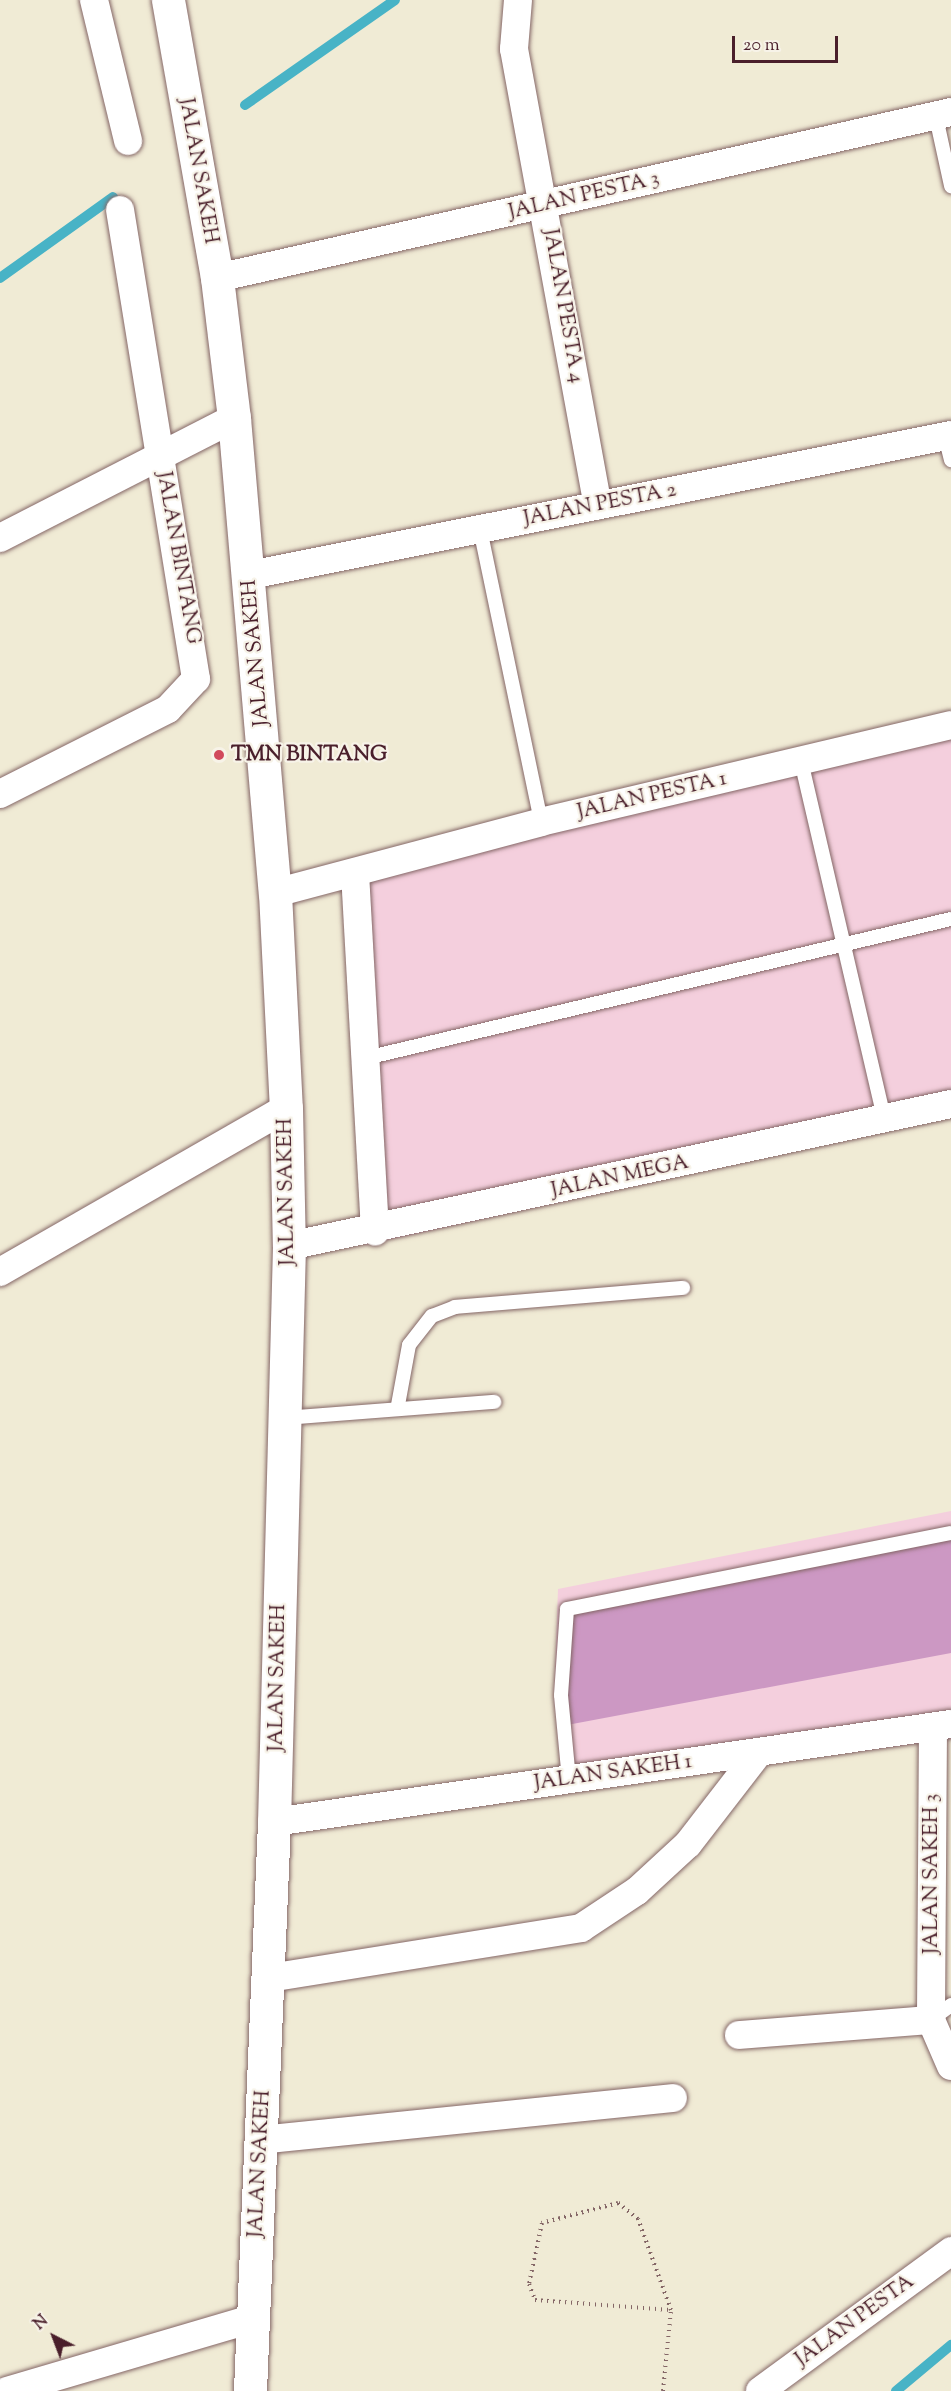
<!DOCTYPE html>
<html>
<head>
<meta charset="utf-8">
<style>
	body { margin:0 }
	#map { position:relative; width:951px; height:2391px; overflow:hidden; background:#f0ebd5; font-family:"Sorts Mill Goudy",serif }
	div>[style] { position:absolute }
	.built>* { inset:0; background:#f4cfdd }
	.stream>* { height:10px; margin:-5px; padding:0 5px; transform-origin:5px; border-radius:5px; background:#48b3c6 }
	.building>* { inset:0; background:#cc98c3 }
	.path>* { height:4px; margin-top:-2px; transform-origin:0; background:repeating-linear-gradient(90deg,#846666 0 1.5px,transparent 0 6px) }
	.roads { filter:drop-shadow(0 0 2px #846666) drop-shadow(0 0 2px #846666) }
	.service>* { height:14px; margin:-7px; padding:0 7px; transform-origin:7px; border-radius:7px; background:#fff }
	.minor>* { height:28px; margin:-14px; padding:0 14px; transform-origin:14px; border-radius:14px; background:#fff }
	.tertiary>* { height:33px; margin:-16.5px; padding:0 16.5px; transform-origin:16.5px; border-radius:16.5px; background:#fff }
	.dots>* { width:16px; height:16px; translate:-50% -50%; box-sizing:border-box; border:3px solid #f7f3e8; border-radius:50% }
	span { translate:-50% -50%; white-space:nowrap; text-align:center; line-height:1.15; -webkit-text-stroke:4.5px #f7f3e8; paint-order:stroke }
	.street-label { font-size:21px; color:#4a1f2b }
	.poi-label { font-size:21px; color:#4a1f2b; font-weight:700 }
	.left { translate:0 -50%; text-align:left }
	.north { position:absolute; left:24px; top:2307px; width:60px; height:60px; -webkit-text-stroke:4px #f7f3e8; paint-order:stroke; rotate:318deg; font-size:16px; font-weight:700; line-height:24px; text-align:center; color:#4a1f2b }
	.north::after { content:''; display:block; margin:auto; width:21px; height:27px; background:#4a1f2b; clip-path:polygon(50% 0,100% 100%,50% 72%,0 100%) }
	.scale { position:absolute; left:732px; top:36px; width:106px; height:27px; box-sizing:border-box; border:3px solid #4a1f2b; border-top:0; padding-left:8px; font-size:18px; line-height:21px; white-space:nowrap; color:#4a1f2b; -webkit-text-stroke:4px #f7f3e8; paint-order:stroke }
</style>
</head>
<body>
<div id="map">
	<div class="built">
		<div style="clip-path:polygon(951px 712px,951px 1117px,365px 1245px,342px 862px)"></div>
		<div style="clip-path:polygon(951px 1511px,951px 1739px,563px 1792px,554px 1698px,558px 1589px)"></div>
	</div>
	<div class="stream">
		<div style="left:245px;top:105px;width:183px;rotate:-35deg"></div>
		<div style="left:0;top:278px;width:139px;rotate:-35.6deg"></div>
		<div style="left:896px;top:2391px;width:72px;rotate:-39.9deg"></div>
	</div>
	<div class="building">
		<div style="clip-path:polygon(951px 1538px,951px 1653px,567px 1725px,566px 1615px)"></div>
	</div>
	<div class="path">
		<div style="left:663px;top:2391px;width:81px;rotate:-84.4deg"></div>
		<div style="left:671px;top:2310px;width:97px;rotate:-109.9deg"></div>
		<div style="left:638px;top:2219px;width:26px;rotate:-141deg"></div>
		<div style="left:618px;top:2203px;width:79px;rotate:165.3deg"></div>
		<div style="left:542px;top:2223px;width:62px;rotate:102deg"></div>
		<div style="left:529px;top:2284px;width:17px;rotate:69deg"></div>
		<div style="left:535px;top:2300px;width:136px;rotate:4.2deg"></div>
	</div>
	<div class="roads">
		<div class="service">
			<div style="left:936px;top:117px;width:71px;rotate:77.7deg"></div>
			<div style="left:945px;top:436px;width:25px;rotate:76deg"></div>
			<div style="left:480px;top:529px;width:299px;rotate:78.2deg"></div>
			<div style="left:801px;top:761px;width:367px;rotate:76.9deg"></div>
			<div style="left:366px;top:1058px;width:601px;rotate:-13.37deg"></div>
			<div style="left:398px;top:1405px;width:61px;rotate:-79.6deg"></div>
			<div style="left:409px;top:1345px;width:37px;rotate:-52deg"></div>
			<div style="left:432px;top:1316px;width:25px;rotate:-21deg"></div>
			<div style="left:455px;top:1307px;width:229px;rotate:-4.8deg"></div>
			<div style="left:285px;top:1418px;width:210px;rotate:-4.4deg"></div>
			<div style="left:569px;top:1780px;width:85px;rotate:-95.4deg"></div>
			<div style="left:561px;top:1695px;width:86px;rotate:-86deg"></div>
			<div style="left:567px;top:1609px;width:391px;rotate:-11.2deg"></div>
			<div style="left:932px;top:2019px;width:24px;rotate:-36deg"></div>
		</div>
		<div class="minor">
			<div style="left:94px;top:0;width:145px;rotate:76.4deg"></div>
			<div style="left:518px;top:0;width:49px;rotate:94.7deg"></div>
			<div style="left:514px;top:49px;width:464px;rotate:79.6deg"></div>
			<div style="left:217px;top:278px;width:753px;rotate:-12.74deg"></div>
			<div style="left:0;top:538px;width:263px;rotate:-27.1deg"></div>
			<div style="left:250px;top:575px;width:715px;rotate:-11.29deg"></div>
			<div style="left:0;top:794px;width:188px;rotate:-26.8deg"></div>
			<div style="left:168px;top:709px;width:41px;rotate:-47deg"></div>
			<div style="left:196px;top:679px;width:475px;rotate:-99.2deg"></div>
			<div style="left:355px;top:873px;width:359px;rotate:86.8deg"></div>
			<div style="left:275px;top:893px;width:275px;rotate:-14.9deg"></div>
			<div style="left:541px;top:822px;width:421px;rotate:-13.3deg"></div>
			<div style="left:289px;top:1246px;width:677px;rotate:-12.11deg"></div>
			<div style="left:0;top:1272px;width:330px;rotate:-29.8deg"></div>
			<div style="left:933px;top:1727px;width:293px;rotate:90.4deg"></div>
			<div style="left:931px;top:2020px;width:50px;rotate:66.5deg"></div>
			<div style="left:274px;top:1822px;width:684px;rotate:-8.24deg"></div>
			<div style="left:269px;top:1978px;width:316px;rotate:-9.1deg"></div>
			<div style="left:581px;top:1928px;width:67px;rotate:-33.5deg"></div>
			<div style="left:637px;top:1891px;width:69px;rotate:-42.7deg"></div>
			<div style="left:688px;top:1844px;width:116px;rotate:-52.3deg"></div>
			<div style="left:739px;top:2035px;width:193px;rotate:-4.5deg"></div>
			<div style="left:260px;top:2140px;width:415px;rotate:-5.8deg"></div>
			<div style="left:7px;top:2391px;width:255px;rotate:-16.4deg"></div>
			<div style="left:760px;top:2391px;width:237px;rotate:-36.2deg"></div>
		</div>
		<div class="tertiary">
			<div style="left:168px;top:0;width:282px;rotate:80deg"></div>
			<div style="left:217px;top:278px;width:141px;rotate:83.1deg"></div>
			<div style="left:234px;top:418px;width:477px;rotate:85.1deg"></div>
			<div style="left:275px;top:893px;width:215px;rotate:87.1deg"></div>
			<div style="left:286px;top:1108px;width:138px;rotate:88.8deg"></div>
			<div style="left:289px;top:1246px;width:576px;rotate:91.49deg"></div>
			<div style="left:274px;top:1822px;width:570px;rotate:92.42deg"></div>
		</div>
	</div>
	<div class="dots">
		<div style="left:219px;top:755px;background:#d1495b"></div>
	</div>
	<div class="street-label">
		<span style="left:198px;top:171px;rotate:80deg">JALAN SAKEH</span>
		<span style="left:584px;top:196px;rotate:-13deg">JALAN PESTA 3</span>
		<span style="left:563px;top:306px;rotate:80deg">JALAN PESTA 4</span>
		<span style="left:600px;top:505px;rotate:-11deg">JALAN PESTA 2</span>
		<span style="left:178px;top:558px;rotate:80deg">JALAN BINTANG</span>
		<span style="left:256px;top:653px;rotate:-95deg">JALAN SAKEH</span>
		<span style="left:652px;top:796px;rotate:-13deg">JALAN PESTA 1</span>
		<span style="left:620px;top:1177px;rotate:-12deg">JALAN MEGA</span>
		<span style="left:287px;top:1192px;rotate:-91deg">JALAN SAKEH</span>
		<span style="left:278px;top:1678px;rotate:-89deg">JALAN SAKEH</span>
		<span style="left:613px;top:1773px;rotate:-8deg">JALAN SAKEH 1</span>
		<span style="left:932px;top:1874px;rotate:-90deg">JALAN SAKEH 3</span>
		<span style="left:260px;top:2164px;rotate:-87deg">JALAN SAKEH</span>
		<span style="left:855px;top:2321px;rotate:-36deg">JALAN PESTA</span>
	</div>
	<div class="poi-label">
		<span class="left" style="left:231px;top:755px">TMN BINTANG</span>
	</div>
	<div class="north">N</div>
	<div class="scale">20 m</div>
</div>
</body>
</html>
